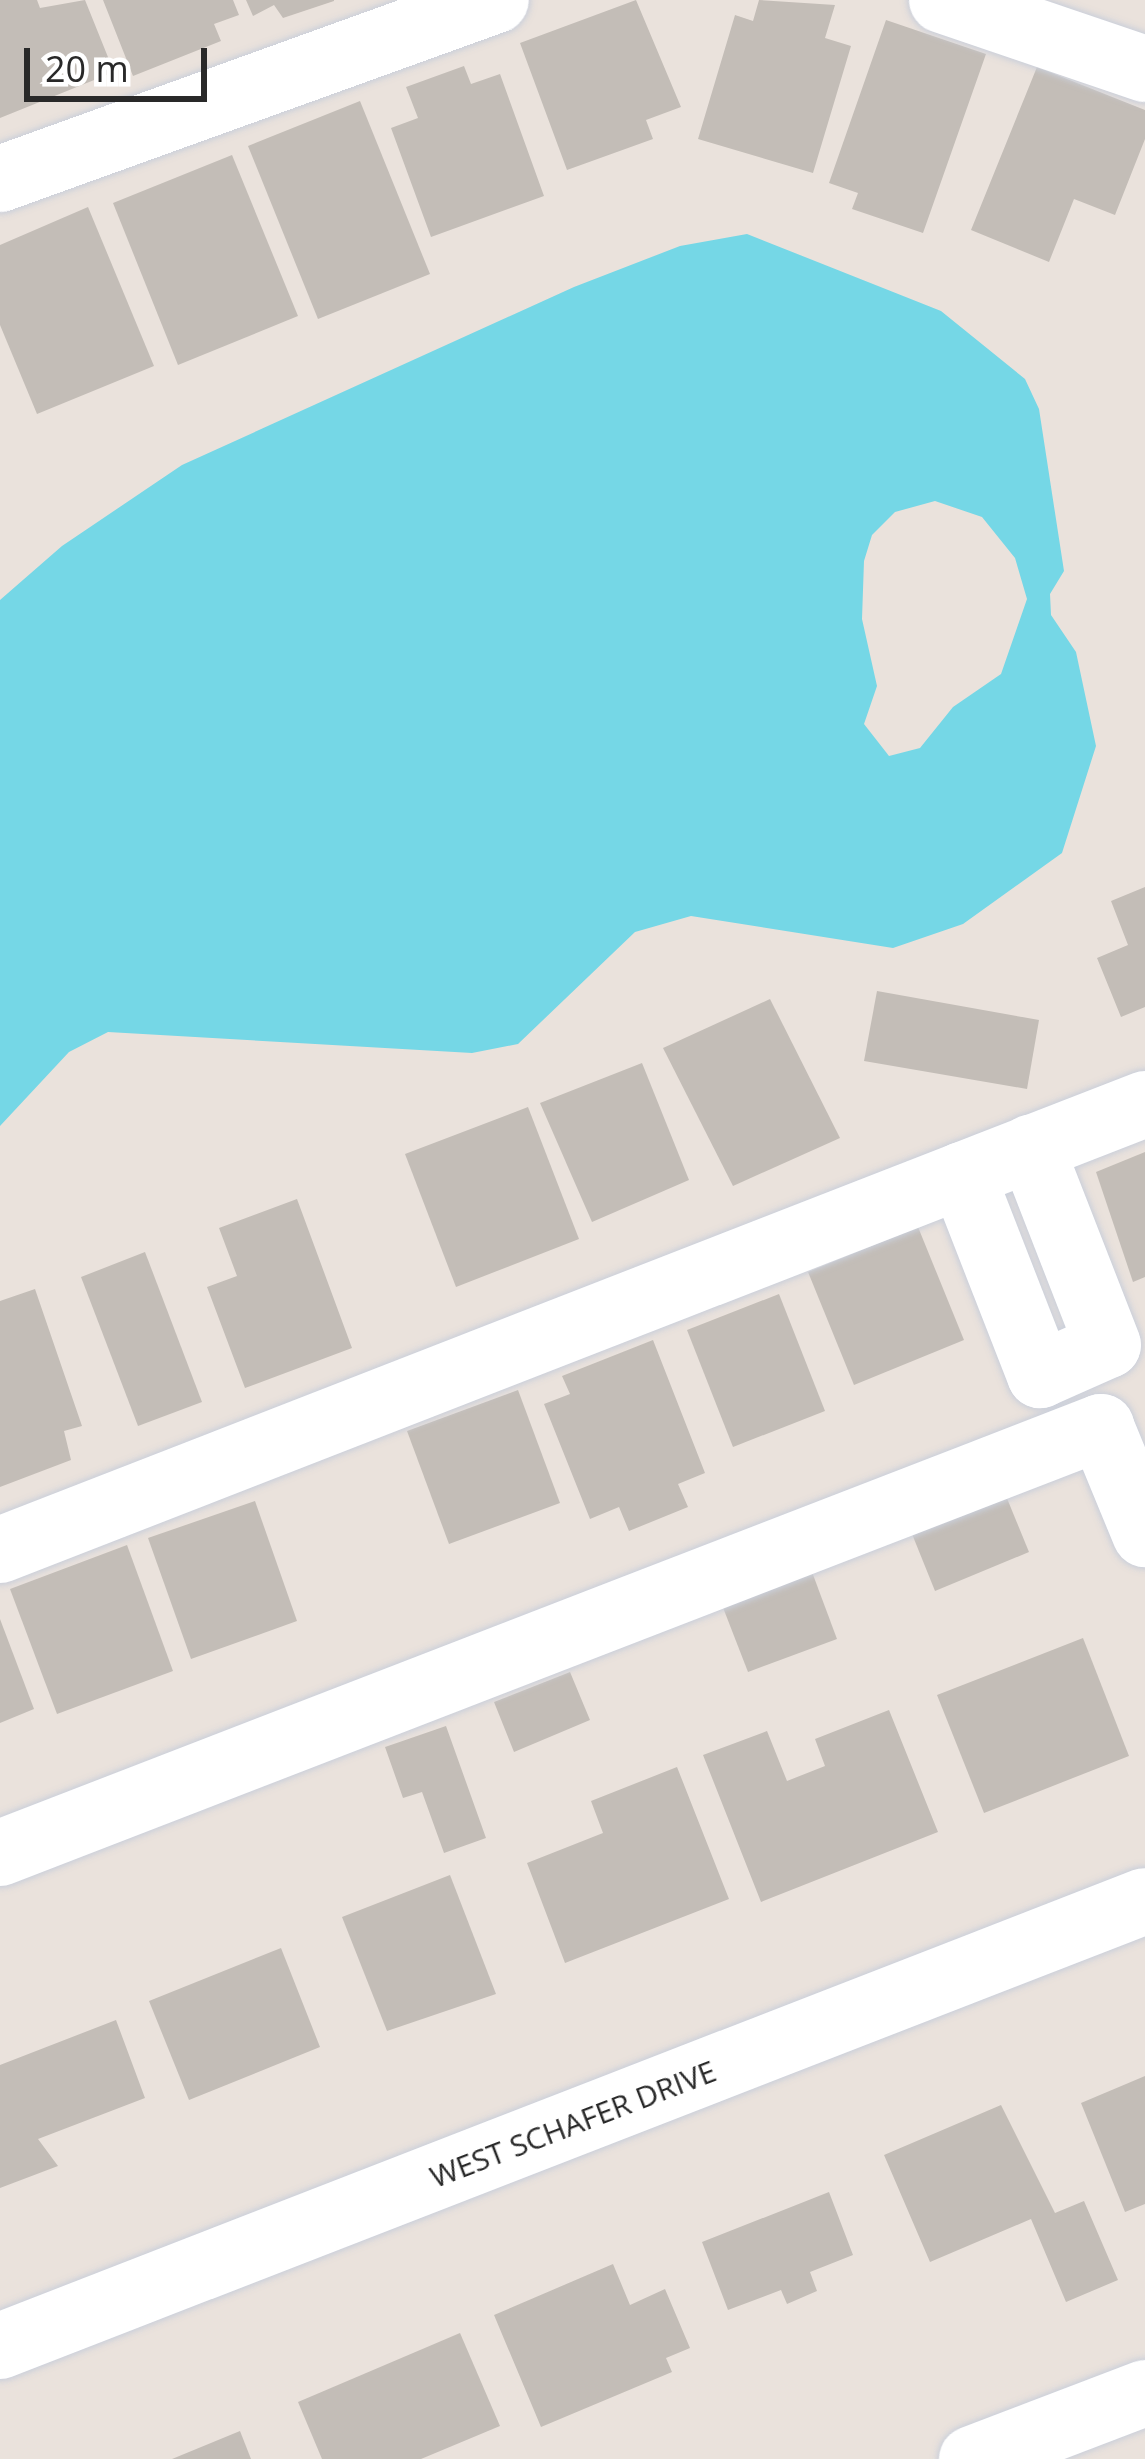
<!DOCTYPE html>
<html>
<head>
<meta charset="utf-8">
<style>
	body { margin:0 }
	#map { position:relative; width:1145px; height:2459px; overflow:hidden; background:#eae2dc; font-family:"Open Sans",sans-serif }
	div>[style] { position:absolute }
	.water>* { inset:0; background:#75d7e6 }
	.building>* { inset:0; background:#c3bdb7 }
	.roads { filter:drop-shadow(0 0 3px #cacfda) drop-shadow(0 0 3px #cacfda) }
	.minor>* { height:66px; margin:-33px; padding:0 33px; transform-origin:33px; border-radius:33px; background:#fff }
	span { translate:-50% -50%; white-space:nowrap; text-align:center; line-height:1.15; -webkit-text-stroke:12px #fff; paint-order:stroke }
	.street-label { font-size:30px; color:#292929 }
	.scale { position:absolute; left:24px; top:48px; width:183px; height:54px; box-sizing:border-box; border:6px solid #292929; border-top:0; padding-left:15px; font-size:36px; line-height:42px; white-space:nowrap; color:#292929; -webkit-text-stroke:9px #fff; paint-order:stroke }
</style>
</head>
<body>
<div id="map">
	<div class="water">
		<div style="clip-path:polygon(evenodd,747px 234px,941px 311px,1025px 379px,1039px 409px,1064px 571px,1050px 594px,1051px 615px,1076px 652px,1096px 746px,1062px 853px,963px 924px,893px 948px,691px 916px,635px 932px,518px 1044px,472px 1053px,108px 1032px,69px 1052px,0 1126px,0 600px,62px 546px,182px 465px,574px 287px,680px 246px,747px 234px,935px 501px,982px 517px,1015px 558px,1027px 599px,1001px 674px,953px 707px,920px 748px,889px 756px,864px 724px,877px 686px,862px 619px,864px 561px,872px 535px,895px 512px,935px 501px)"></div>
	</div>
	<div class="building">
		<div style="clip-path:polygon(0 0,37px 0,40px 8px,85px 0,114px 72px,0 118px)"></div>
		<div style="clip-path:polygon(103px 0,233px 0,239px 15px,214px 24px,221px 41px,133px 76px)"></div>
		<div style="clip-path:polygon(246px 0,334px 0,334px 1px,283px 18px,274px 5px,253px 16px)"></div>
		<div style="clip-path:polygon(636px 0,681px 107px,646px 120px,653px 139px,567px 170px,520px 43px)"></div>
		<div style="clip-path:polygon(759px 0,835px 5px,825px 38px,851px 46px,813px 173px,698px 139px,735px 15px,753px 21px)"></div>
		<div style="clip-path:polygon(886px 20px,986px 54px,923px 233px,852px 209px,858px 193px,829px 183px)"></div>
		<div style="clip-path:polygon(464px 66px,471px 84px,500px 74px,544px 196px,431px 237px,391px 128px,418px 118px,406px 87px)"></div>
		<div style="clip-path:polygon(1037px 67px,1145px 110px,1145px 139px,1115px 215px,1074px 199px,1049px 262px,971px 230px)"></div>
		<div style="clip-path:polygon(360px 101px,430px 274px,318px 319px,248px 146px)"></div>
		<div style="clip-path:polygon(232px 155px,298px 316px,178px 365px,113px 203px)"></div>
		<div style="clip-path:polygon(88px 207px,154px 366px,37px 414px,0 325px,0 245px)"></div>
		<div style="clip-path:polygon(1145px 887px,1145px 1007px,1121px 1017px,1097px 958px,1128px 945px,1111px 901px)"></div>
		<div style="clip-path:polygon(877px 991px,1039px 1020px,1027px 1089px,864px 1061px)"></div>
		<div style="clip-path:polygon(770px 999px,840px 1138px,733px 1186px,663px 1048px)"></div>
		<div style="clip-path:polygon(642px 1063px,689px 1180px,592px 1222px,540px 1103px)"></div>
		<div style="clip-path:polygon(528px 1107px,579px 1239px,456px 1287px,405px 1154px)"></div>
		<div style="clip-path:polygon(1145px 1152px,1145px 1277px,1133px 1282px,1096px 1172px)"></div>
		<div style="clip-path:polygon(297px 1199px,352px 1348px,245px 1388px,207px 1287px,237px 1276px,219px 1228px)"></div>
		<div style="clip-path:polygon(918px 1227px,964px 1340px,854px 1385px,808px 1272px)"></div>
		<div style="clip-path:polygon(145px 1252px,202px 1402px,138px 1426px,81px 1277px)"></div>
		<div style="clip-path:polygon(35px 1289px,82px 1426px,64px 1431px,71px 1460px,0 1487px,0 1301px)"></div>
		<div style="clip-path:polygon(779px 1294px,825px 1411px,733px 1447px,687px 1330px)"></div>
		<div style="clip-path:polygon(653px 1340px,705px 1473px,678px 1484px,688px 1507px,629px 1531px,619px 1507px,590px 1519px,544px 1404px,570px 1394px,562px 1376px)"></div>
		<div style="clip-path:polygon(518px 1390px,560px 1503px,449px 1544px,407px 1431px)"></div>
		<div style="clip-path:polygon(1004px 1491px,1029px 1552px,935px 1591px,910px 1529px)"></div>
		<div style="clip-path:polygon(255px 1501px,297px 1621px,191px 1659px,148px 1538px)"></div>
		<div style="clip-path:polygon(127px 1545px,173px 1671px,57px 1714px,10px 1589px)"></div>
		<div style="clip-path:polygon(812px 1572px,837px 1639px,748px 1672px,722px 1605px)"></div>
		<div style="clip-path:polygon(0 1619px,34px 1709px,0 1723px)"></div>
		<div style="clip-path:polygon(1083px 1638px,1129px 1756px,984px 1813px,937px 1695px)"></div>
		<div style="clip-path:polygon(570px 1672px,590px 1720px,514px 1752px,494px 1702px)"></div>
		<div style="clip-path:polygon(889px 1710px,938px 1832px,761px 1902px,703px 1755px,767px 1731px,787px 1781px,825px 1766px,815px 1739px)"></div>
		<div style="clip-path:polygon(446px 1726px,486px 1838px,444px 1853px,422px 1792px,403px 1798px,385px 1747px)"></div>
		<div style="clip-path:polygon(677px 1767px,729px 1899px,565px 1963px,527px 1863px,603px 1833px,591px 1801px)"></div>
		<div style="clip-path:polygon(450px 1875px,496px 1994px,387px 2031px,342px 1917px)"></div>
		<div style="clip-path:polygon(281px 1948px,320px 2047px,189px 2100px,149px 2001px)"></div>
		<div style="clip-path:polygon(116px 2020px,145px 2098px,38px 2139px,58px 2166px,0 2188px,0 2065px)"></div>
		<div style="clip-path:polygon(1145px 2076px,1145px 2204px,1125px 2212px,1081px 2103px)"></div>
		<div style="clip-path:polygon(1001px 2105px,1055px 2213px,1084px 2201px,1118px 2280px,1066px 2302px,1031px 2219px,930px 2262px,884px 2155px)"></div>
		<div style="clip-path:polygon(829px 2192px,853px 2255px,810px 2272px,817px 2291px,787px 2304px,781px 2290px,728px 2310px,702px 2242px)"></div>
		<div style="clip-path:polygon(613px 2264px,630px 2305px,665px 2289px,690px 2348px,666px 2358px,672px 2372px,541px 2427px,494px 2315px)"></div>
		<div style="clip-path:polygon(460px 2333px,500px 2426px,421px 2459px,322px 2459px,298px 2402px)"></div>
		<div style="clip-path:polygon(240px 2431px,251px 2459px,172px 2459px)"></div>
	</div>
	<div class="roads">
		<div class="minor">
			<div style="left:942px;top:0;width:214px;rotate:18.8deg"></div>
			<div style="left:0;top:179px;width:527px;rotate:-19.84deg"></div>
			<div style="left:962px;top:1175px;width:215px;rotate:68.7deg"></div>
			<div style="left:1040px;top:1375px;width:74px;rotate:-23.8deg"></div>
			<div style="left:1108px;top:1345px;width:212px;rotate:-111.3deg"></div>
			<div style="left:0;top:1550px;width:1229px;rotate:-21.28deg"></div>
			<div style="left:0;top:1853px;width:1181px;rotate:-21.15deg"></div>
			<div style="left:1101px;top:1427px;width:116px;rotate:67.6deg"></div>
			<div style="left:0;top:2346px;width:1228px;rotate:-21.24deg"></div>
			<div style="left:972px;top:2459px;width:185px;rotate:-20.9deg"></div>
		</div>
	</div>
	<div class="street-label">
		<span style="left:573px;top:2124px;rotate:-21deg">WEST SCHAFER DRIVE</span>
	</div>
	<div class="scale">20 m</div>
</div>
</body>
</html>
